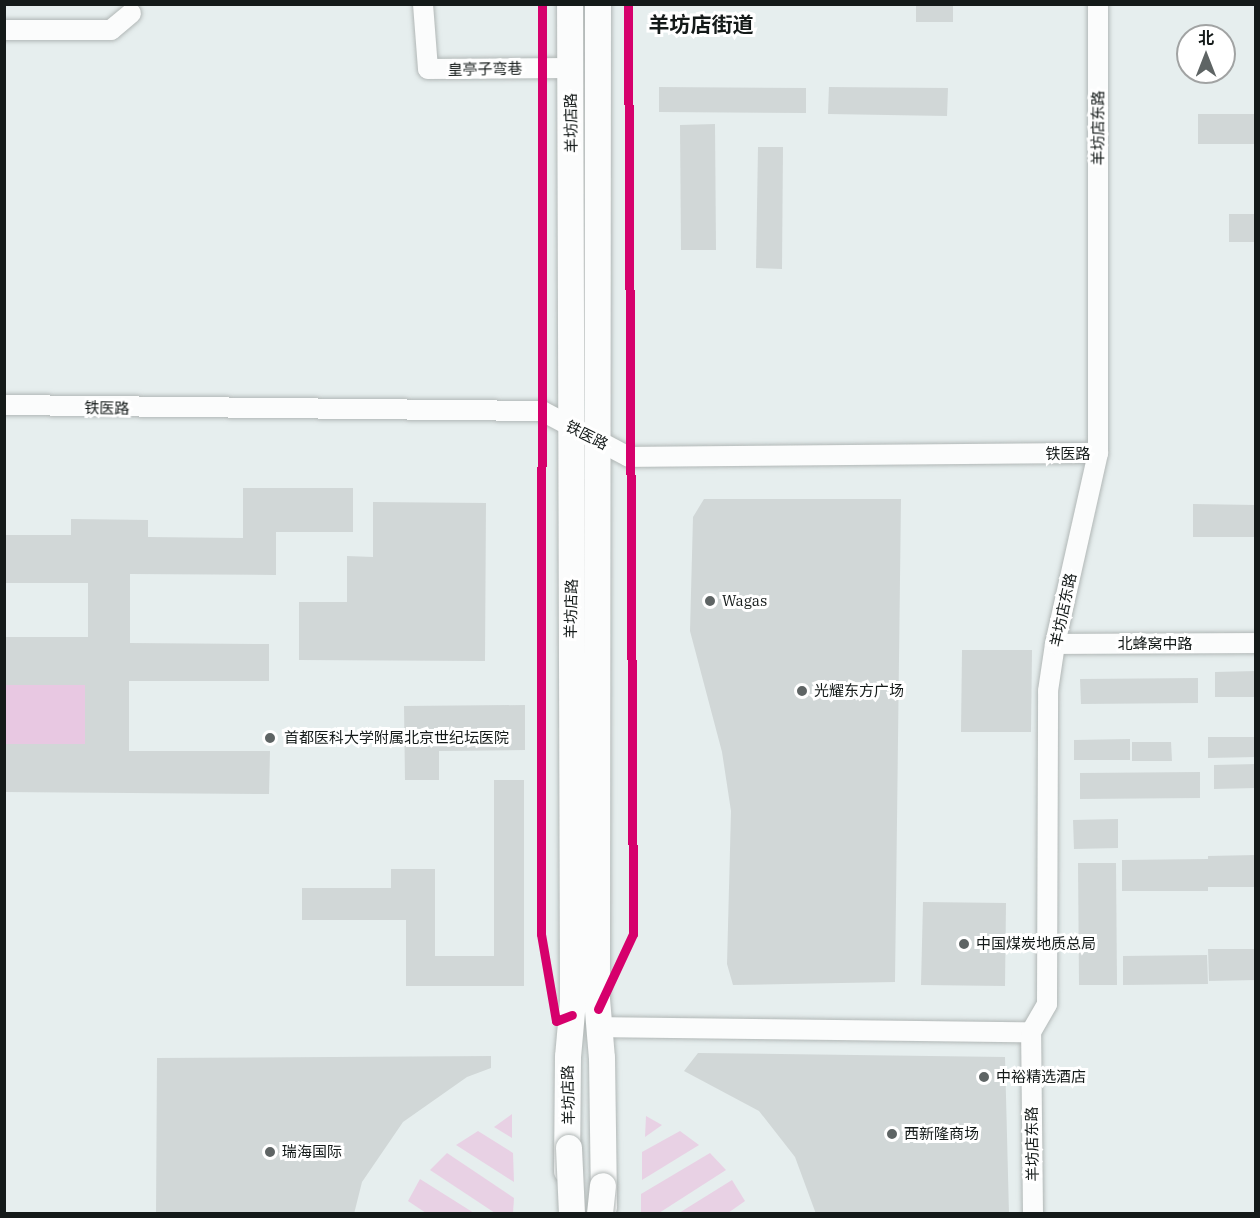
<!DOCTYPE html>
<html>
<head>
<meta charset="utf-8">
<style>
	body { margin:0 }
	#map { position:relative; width:1260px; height:1218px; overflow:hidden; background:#e6eeee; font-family:"IBM Plex Serif","Noto Sans SC",serif }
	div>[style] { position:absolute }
	.green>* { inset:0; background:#e8d1e4 }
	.forest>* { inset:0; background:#e8c8e2 }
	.building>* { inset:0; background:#d1d7d7 }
	.roads { filter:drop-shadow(0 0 2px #b1b7b6) drop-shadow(0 0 2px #b1b7b6) }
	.minor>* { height:20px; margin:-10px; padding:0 10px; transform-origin:10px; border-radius:10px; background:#fbfcfc }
	.major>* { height:26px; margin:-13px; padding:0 13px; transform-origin:13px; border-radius:13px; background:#fbfcfc }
	.bridges { filter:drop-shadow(0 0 2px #b1b7b6) drop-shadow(0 0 2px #b1b7b6) }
	.major-bridge>* { height:26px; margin:-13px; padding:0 13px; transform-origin:13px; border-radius:13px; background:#fbfcfc }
	.cycleway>* { height:9px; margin:-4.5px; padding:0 4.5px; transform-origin:4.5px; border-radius:4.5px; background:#d6006c }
	.dots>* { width:16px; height:16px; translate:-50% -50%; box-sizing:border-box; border:3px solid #fff; border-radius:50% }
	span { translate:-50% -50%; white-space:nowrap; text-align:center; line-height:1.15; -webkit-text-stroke:6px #fff; paint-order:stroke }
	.street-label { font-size:15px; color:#141a19 }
	.poi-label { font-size:15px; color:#141a19 }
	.left { translate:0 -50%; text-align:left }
	.district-label { font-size:21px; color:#141a19; font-weight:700 }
	.frame { position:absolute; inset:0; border:6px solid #141a19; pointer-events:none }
	.north { position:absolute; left:1176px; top:24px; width:60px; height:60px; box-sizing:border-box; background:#fff; border:2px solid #a1a3a3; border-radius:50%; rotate:0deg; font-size:16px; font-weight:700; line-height:24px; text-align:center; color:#141a19 }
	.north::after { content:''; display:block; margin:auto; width:21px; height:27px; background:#5e6464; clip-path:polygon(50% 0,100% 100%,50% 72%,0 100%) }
</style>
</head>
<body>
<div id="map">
	<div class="green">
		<div style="clip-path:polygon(512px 1114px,512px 1138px,494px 1127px)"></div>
		<div style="clip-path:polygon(646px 1116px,662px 1125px,645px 1137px)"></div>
		<div style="clip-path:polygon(478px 1131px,513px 1153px,514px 1182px,456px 1145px)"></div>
		<div style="clip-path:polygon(680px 1131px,699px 1145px,642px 1180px,642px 1152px)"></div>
		<div style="clip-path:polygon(447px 1153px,514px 1198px,513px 1213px,495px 1213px,430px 1170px)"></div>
		<div style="clip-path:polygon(710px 1153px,726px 1170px,659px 1213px,641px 1213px,641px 1194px)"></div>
		<div style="clip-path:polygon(420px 1179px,474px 1213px,426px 1213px,408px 1201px)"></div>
		<div style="clip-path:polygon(732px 1180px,745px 1201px,728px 1213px,679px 1213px)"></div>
	</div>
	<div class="forest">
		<div style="clip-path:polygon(5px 685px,85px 685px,85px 744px,5px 744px)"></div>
	</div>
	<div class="building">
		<div style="clip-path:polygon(916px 4px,953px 4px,953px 22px,916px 22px)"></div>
		<div style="clip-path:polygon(659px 87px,806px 88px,806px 113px,659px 112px)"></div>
		<div style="clip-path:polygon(829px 87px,948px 88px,947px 116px,828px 114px)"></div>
		<div style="clip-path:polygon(1198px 114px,1256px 114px,1256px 144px,1198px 144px)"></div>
		<div style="clip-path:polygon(715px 124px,716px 250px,681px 250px,680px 125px)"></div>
		<div style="clip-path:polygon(758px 147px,783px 147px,782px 269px,756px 268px)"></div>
		<div style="clip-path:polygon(1229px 214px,1256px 214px,1256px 242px,1229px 242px)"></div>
		<div style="clip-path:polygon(243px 488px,353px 488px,353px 532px,276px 532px,276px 575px,130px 574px,130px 643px,269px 644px,269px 681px,129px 681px,129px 751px,270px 751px,269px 794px,4px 792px,4px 744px,85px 744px,85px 685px,4px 685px,4px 637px,88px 637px,88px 583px,4px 583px,4px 535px,71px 535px,71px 519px,148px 520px,148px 537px,243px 538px)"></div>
		<div style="clip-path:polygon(704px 499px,901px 499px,895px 982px,733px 985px,727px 964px,731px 811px,722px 752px,690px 631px,693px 517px)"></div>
		<div style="clip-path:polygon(373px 502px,486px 503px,485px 661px,299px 660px,299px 602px,347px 602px,347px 556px,373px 557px)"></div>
		<div style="clip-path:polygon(1193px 504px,1256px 505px,1256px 537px,1193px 537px)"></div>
		<div style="clip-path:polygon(962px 650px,1032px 650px,1031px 732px,961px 732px)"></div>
		<div style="clip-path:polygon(1256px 671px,1256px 697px,1215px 697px,1215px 672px)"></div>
		<div style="clip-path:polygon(1198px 678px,1198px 703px,1081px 704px,1080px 679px)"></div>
		<div style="clip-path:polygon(525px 705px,525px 750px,439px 751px,439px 780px,405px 780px,404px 706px)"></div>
		<div style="clip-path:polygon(1208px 737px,1256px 737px,1256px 757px,1208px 758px)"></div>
		<div style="clip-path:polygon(1130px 739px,1130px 760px,1074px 760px,1074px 740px)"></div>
		<div style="clip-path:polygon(1132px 742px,1171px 742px,1172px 761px,1132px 761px)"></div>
		<div style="clip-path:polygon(1256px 764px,1256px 788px,1214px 789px,1214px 765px)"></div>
		<div style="clip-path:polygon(1200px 772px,1200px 798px,1080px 799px,1080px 773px)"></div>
		<div style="clip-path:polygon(494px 780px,524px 780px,524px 986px,406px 986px,406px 920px,302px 920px,302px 888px,391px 888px,391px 869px,435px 869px,435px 956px,494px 956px)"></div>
		<div style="clip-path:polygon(1118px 819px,1118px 848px,1074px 849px,1073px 820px)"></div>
		<div style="clip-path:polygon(1256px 855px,1256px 887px,1208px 887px,1208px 891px,1122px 891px,1122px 860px,1208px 859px,1208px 856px)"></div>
		<div style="clip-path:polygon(1078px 863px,1116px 863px,1117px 985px,1079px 985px)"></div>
		<div style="clip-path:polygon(923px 902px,1006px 903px,1005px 986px,921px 985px)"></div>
		<div style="clip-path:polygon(1208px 949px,1256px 949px,1256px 980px,1209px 981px)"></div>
		<div style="clip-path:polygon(1207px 955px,1208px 984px,1123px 985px,1123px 956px)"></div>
		<div style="clip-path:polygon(698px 1053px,1005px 1057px,1009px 1214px,816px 1214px,795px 1157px,759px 1111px,684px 1071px)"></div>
		<div style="clip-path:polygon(491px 1056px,491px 1068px,467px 1077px,403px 1122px,362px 1182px,354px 1214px,156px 1214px,157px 1058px)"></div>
	</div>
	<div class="roads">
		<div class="minor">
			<div style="left:423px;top:4px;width:65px;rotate:85.6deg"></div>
			<div style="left:428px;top:69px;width:142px;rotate:-0.4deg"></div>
			<div style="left:4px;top:30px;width:107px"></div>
			<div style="left:111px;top:30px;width:26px;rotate:-40deg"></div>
			<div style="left:4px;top:405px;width:538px;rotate:0.64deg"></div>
			<div style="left:542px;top:411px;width:98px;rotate:27.9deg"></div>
			<div style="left:629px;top:457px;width:469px;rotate:-0.5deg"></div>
			<div style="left:1055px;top:644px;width:201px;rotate:-0.3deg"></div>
			<div style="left:600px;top:1027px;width:431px;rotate:0.7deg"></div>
			<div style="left:1033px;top:1214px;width:182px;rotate:-90.6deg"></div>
			<div style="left:1031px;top:1032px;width:32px;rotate:-60deg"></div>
			<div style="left:1047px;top:1004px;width:313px;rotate:-89.8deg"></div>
			<div style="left:1048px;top:691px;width:48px;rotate:-81.5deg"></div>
			<div style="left:1055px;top:644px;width:196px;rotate:-77.3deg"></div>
			<div style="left:1098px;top:453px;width:449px;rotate:-90deg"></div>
		</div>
		<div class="major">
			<div style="left:598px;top:4px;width:995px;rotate:90.06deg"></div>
			<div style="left:597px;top:999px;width:59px;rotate:85.2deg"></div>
			<div style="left:602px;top:1058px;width:149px;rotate:89.2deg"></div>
			<div style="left:567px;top:1171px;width:114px;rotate:-89.5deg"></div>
			<div style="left:568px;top:1057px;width:56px;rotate:-84.9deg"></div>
			<div style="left:573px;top:1001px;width:997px;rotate:-90.17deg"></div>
		</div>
	</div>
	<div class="bridges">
		<div class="major-bridge">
			<div style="left:569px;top:1148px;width:66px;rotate:87.4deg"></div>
			<div style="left:600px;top:1214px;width:28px;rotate:-84deg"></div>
		</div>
	</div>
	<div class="cycleway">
		<div style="left:542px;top:4px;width:930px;rotate:90.06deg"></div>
		<div style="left:541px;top:934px;width:88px;rotate:80.2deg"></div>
		<div style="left:556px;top:1021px;width:17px;rotate:-21deg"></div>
		<div style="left:598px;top:1009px;width:83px;rotate:-65deg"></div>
		<div style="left:633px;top:934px;width:930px;rotate:-90.31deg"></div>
	</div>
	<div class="dots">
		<div style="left:710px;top:601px;background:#5e6464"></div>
		<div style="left:802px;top:691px;background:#5e6464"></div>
		<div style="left:270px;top:738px;background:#5e6464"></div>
		<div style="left:964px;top:944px;background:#5e6464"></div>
		<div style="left:984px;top:1077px;background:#5e6464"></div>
		<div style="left:892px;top:1134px;background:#5e6464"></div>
		<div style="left:270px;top:1152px;background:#5e6464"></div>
	</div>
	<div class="street-label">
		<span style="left:485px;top:69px;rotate:-1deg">皇亭子弯巷</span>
		<span style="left:571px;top:123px;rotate:-91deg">羊坊店路</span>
		<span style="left:1098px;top:128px;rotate:-90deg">羊坊店东路</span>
		<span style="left:107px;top:408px;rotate:1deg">铁医路</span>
		<span style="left:587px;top:435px;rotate:27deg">铁医路</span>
		<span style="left:1068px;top:454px">铁医路</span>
		<span style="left:571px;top:609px;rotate:-89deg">羊坊店路</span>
		<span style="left:1063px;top:610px;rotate:-78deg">羊坊店东路</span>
		<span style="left:1155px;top:644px">北蜂窝中路</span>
		<span style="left:568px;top:1095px;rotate:-91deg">羊坊店路</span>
		<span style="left:1032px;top:1144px;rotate:-91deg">羊坊店东路</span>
	</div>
	<div class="poi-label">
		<span class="left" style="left:722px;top:601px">Wagas</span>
		<span class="left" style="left:814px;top:691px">光耀东方广场</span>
		<span class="left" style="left:284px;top:738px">首都医科大学附属北京世纪坛医院</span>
		<span class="left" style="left:976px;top:944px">中国煤炭地质总局</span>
		<span class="left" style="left:996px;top:1077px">中裕精选酒店</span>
		<span class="left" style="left:904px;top:1134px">西新隆商场</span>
		<span class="left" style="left:282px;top:1152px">瑞海国际</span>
	</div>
	<div class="district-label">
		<span style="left:701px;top:24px">羊坊店街道</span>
	</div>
	<div class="frame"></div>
	<div class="north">北</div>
</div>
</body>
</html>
